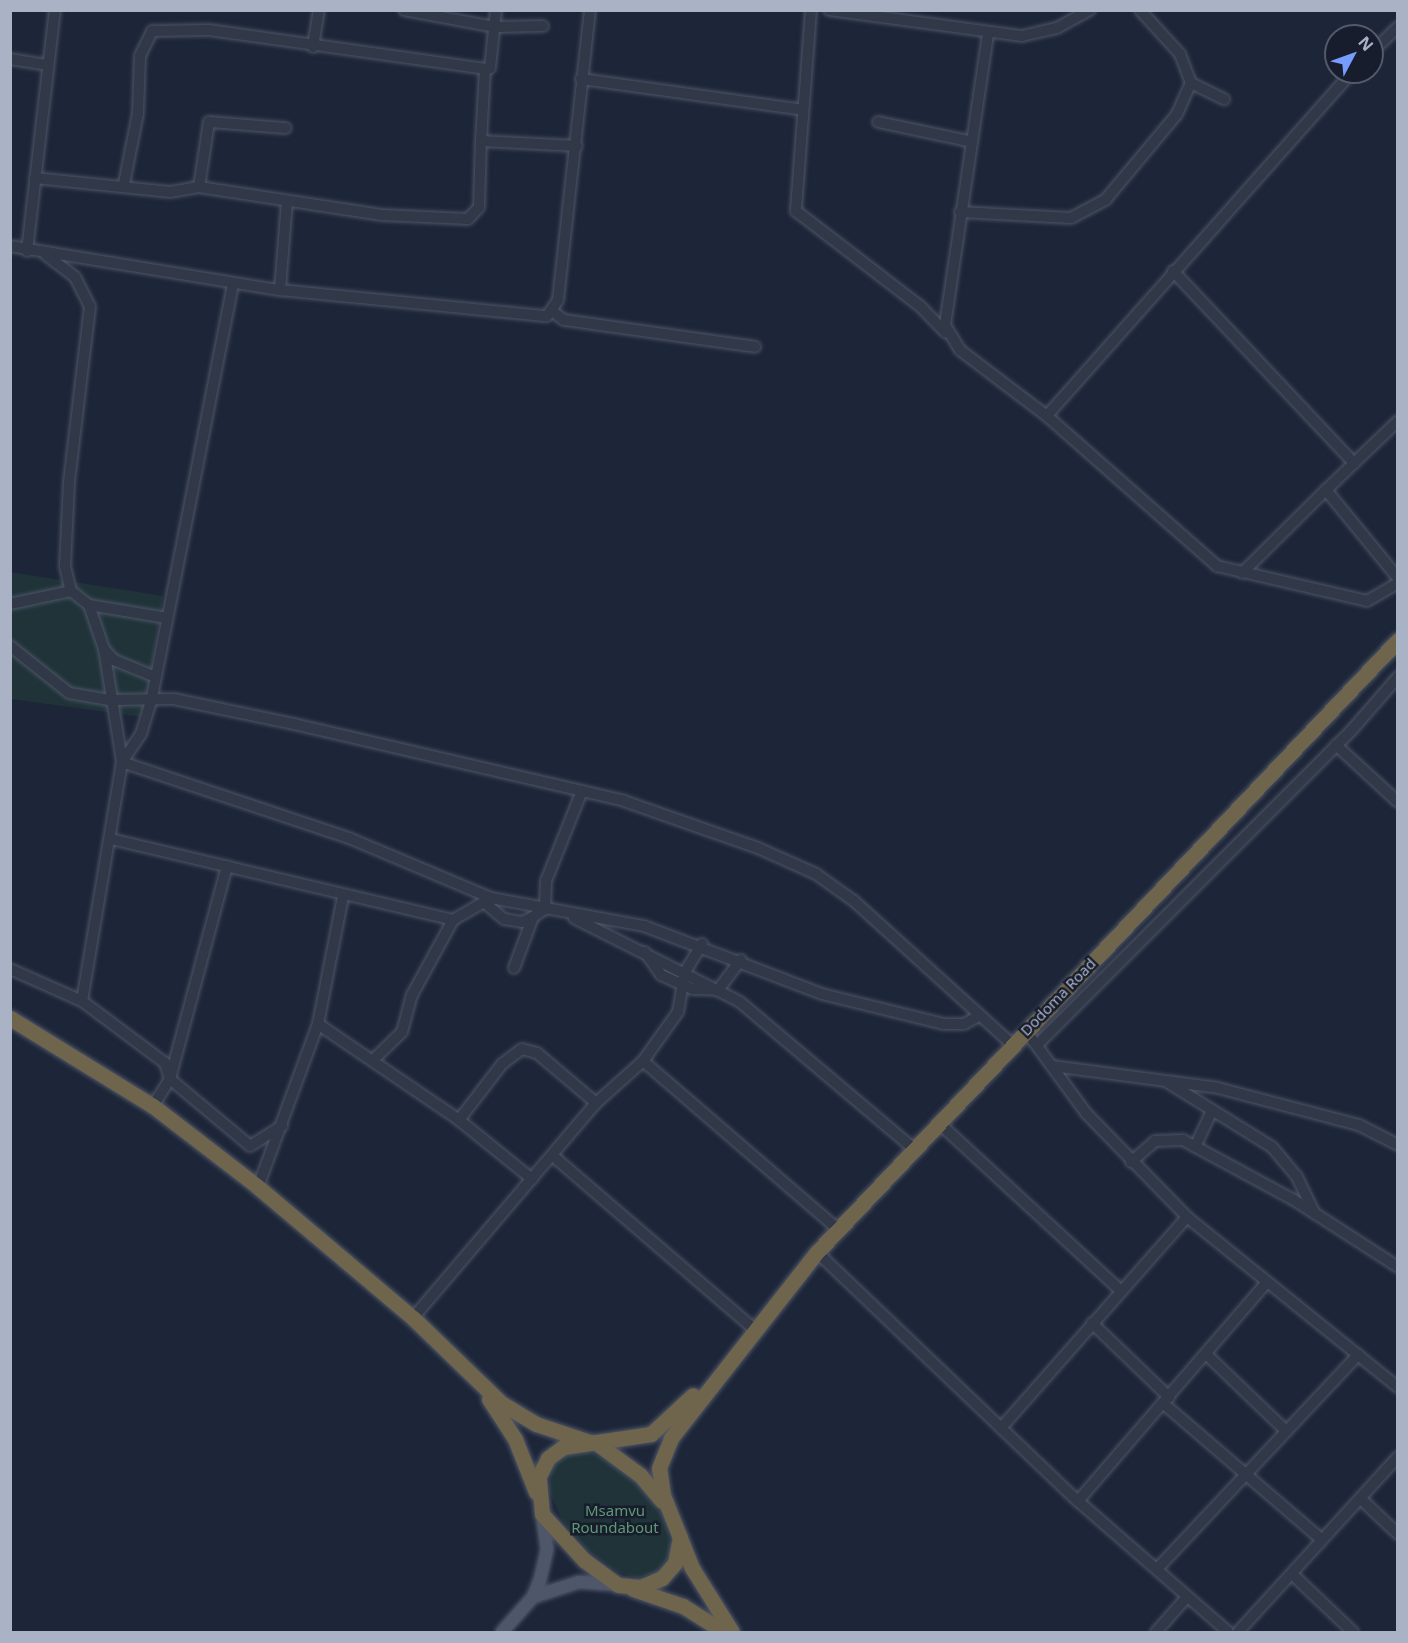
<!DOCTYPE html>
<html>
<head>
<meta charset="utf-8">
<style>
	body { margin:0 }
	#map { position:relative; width:1408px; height:1643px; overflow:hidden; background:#1d2638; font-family:"Noto Sans",sans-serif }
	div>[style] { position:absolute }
	.green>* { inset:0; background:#1f3339 }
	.roads { filter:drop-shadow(0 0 2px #4e5567) drop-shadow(0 0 2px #4e5567) }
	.minor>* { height:10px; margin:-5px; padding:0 5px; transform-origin:5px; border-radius:5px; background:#313848 }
	.major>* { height:12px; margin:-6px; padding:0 6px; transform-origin:6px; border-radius:6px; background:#4e5669 }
	.highway>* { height:15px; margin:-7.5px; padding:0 7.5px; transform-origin:7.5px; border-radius:7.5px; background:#6f654d }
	span { translate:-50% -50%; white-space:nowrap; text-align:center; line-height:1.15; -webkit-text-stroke:5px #171d2c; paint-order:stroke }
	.street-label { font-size:15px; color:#aab2c6 }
	.park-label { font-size:15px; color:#609873 }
	.frame { position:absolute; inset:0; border:12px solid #aab2c6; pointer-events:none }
	.north { position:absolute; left:1324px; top:24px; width:60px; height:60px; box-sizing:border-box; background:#171d2c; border:2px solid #52596a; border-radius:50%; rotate:49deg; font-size:16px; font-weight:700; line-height:24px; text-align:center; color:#aab2c6 }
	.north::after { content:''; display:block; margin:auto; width:21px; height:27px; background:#769cff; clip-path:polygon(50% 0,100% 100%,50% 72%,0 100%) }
</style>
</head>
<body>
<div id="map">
	<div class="green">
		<div style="clip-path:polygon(10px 572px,163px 596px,143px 717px,11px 699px)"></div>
		<div style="clip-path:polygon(583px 1449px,624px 1468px,665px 1518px,672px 1553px,656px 1573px,637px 1578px,618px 1572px,586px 1549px,562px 1520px,549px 1491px,551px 1470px,561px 1455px)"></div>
	</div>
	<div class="roads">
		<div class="minor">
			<div style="left:404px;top:10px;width:93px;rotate:10.6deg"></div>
			<div style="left:495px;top:27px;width:48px;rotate:-1.2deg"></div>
			<div style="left:811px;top:10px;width:202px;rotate:94.3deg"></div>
			<div style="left:796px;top:211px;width:156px;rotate:37.5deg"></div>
			<div style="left:920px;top:306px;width:37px;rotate:46deg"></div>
			<div style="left:829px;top:10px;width:195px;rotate:7.7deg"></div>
			<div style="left:1022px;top:36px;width:36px;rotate:-13deg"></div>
			<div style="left:1057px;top:28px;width:38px;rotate:-29deg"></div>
			<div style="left:988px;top:34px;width:294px;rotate:98.4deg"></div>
			<div style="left:945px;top:325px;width:29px;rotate:59deg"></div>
			<div style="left:960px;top:350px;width:109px;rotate:37.2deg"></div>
			<div style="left:313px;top:47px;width:37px;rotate:-81deg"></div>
			<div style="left:1372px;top:52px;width:36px;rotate:-44deg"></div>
			<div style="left:10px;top:59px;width:37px;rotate:9deg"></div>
			<div style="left:1352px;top:72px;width:460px;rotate:131.6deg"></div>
			<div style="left:1047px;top:416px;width:227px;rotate:41.4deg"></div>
			<div style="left:1217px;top:566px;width:154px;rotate:13.1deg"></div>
			<div style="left:1367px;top:601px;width:36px;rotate:-30deg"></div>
			<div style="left:581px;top:79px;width:224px;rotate:7.9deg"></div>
			<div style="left:1191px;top:83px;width:37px;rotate:26deg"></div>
			<div style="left:878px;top:122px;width:92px;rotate:11.9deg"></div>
			<div style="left:481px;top:141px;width:72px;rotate:-86.8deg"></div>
			<div style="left:35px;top:178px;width:136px;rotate:5.9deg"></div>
			<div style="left:170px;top:192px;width:29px;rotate:-10deg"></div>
			<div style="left:199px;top:187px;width:185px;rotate:8.7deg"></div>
			<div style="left:382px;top:215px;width:86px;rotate:2.7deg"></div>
			<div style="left:468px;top:219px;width:16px;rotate:-47deg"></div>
			<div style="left:479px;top:207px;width:66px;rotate:-88.3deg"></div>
			<div style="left:481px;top:141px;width:96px;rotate:3deg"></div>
			<div style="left:124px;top:184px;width:72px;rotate:-78.8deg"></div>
			<div style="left:138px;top:113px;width:57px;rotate:-88deg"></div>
			<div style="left:140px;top:56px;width:28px;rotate:-64deg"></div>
			<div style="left:152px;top:31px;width:57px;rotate:-1deg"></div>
			<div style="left:209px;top:30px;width:279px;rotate:8deg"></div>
			<div style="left:485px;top:69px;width:5px;rotate:-11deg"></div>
			<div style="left:490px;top:68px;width:58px;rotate:-84.1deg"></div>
			<div style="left:199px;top:187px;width:66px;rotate:-81.3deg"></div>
			<div style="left:209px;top:122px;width:77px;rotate:4.5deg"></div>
			<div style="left:960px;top:212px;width:111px;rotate:3.1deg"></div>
			<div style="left:1071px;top:218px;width:40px;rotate:-28deg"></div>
			<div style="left:1106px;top:199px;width:111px;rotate:-50.1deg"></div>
			<div style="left:1177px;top:114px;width:34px;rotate:-66deg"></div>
			<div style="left:1191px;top:83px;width:31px;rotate:-111deg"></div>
			<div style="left:1180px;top:54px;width:59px;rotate:-132.3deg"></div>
			<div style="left:10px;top:246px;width:274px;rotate:9.3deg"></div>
			<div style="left:280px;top:290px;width:268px;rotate:5.6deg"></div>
			<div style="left:547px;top:316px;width:19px;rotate:-55deg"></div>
			<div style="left:558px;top:300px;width:292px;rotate:-83.7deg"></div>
			<div style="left:27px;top:251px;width:243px;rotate:-83.4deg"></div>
			<div style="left:46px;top:255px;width:36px;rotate:37deg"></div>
			<div style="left:75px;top:277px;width:33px;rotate:63deg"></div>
			<div style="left:90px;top:306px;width:177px;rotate:96.8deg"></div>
			<div style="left:69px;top:482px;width:84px;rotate:92.7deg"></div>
			<div style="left:65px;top:566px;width:26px;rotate:77deg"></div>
			<div style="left:1173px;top:271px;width:264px;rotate:46.7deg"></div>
			<div style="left:1354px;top:463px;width:39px;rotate:136deg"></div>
			<div style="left:1326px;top:490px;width:114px;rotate:50.7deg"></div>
			<div style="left:280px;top:290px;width:89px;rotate:-85.5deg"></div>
			<div style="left:552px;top:311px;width:15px;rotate:37deg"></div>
			<div style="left:564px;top:320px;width:193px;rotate:8deg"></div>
			<div style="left:1354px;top:463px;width:61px;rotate:-43.7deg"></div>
			<div style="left:1242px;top:573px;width:118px;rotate:-44.7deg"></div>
			<div style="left:10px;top:604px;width:62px;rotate:-12deg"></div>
			<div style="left:71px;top:591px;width:23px;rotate:38deg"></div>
			<div style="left:89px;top:605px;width:79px;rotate:9.5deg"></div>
			<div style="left:89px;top:605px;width:46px;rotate:71.2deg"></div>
			<div style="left:104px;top:649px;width:114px;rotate:80.9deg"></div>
			<div style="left:122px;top:762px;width:239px;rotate:18.5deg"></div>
			<div style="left:349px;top:838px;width:154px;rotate:22.9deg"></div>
			<div style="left:491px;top:898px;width:156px;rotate:10.4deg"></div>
			<div style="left:644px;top:926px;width:191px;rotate:20.9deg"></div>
			<div style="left:822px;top:994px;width:126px;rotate:13.8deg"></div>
			<div style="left:944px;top:1024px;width:20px"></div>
			<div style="left:964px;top:1024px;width:18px;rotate:-29deg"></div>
			<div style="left:10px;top:646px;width:75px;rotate:38.5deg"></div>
			<div style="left:69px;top:693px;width:41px;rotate:9.9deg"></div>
			<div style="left:109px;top:700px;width:65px;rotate:-0.9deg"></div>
			<div style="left:174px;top:699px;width:123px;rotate:11.8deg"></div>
			<div style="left:294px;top:724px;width:339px;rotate:13.1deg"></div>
			<div style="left:624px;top:801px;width:142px;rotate:19.3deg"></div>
			<div style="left:758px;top:848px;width:64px;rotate:24.1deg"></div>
			<div style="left:816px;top:874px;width:47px;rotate:35.4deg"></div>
			<div style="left:854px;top:901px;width:215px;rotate:42.2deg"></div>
			<div style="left:104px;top:649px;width:15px;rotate:48deg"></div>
			<div style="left:114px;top:660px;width:42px;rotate:22.3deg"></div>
			<div style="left:1336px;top:745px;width:84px;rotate:42.6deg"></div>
			<div style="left:111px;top:839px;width:351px;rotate:13.3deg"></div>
			<div style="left:227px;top:866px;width:220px;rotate:105deg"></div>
			<div style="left:170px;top:1079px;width:104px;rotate:39.9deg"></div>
			<div style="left:250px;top:1146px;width:38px;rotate:-32deg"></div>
			<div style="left:485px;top:903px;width:25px;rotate:40deg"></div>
			<div style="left:504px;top:919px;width:18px;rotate:9deg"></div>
			<div style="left:522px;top:922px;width:12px;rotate:-24deg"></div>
			<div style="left:574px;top:918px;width:186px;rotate:26.8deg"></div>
			<div style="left:740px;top:1002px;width:228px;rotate:40.2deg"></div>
			<div style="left:645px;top:952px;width:28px;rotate:55deg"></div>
			<div style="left:661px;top:975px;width:35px;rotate:24deg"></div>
			<div style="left:693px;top:989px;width:25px;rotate:2deg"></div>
			<div style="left:718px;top:990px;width:38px;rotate:-53deg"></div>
			<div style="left:514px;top:968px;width:54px;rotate:-69.6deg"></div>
			<div style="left:533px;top:917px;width:14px;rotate:-34deg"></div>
			<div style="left:545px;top:909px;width:28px;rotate:-88deg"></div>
			<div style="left:546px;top:881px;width:97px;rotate:-68.2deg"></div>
			<div style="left:10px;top:969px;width:79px;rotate:24deg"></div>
			<div style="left:318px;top:1024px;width:171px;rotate:34.2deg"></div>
			<div style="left:459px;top:1120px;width:94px;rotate:38.9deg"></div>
			<div style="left:1026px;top:1031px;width:102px;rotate:53.8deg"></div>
			<div style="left:1086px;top:1113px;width:145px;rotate:45.8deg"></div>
			<div style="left:1187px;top:1217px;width:271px;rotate:38.9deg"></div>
			<div style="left:1037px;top:1045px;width:444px;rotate:-45deg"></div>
			<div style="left:1351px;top:731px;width:72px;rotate:-49deg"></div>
			<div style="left:373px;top:1060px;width:40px;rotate:-44deg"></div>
			<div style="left:402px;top:1032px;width:38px;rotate:-75deg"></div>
			<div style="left:412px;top:995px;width:85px;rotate:-61.3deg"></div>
			<div style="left:453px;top:920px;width:44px;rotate:-30.1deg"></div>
			<div style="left:643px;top:1061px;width:259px;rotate:40.8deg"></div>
			<div style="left:1052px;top:1066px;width:167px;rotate:7.5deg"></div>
			<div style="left:1218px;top:1088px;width:146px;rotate:14.7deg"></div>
			<div style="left:1359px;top:1125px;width:44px;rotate:27.1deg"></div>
			<div style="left:1167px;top:1082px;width:123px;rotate:31.8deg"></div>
			<div style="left:1272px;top:1147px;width:39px;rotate:50deg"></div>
			<div style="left:1297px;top:1177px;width:41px;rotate:64.1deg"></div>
			<div style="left:153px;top:1106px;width:32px;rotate:-58deg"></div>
			<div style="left:170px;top:1079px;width:17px;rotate:-107deg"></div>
			<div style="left:165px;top:1063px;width:104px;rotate:-143.2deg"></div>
			<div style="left:82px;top:1001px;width:242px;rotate:-80.5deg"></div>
			<div style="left:122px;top:762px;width:34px;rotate:-56deg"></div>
			<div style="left:141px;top:734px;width:39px;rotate:-73deg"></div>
			<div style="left:152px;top:697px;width:421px;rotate:-78.9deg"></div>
			<div style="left:459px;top:1120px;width:71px;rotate:-52.5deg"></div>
			<div style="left:502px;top:1064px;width:25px;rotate:-37deg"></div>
			<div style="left:522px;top:1049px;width:16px;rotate:15deg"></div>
			<div style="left:537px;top:1053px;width:77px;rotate:40.3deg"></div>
			<div style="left:939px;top:1123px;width:245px;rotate:42.7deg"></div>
			<div style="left:1195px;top:1147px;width:40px;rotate:-65deg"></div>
			<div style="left:553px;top:1156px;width:264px;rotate:40.7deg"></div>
			<div style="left:1131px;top:1162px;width:32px;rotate:-41deg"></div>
			<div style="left:1155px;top:1141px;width:28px;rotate:-2deg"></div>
			<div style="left:1183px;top:1140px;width:126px;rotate:28.4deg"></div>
			<div style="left:1294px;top:1200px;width:124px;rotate:32.8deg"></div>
			<div style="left:258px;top:1187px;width:174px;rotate:-69.8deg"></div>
			<div style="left:318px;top:1024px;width:130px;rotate:-78.9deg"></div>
			<div style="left:817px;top:1252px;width:361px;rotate:43.7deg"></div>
			<div style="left:1078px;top:1501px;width:199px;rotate:41.1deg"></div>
			<div style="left:413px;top:1318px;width:282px;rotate:-49.6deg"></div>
			<div style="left:596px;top:1103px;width:63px;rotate:-41.8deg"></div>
			<div style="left:643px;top:1061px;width:60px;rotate:-54.5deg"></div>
			<div style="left:678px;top:1012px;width:41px;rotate:-80.1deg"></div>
			<div style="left:685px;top:972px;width:33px;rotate:-59deg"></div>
			<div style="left:1092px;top:1323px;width:107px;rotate:43.9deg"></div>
			<div style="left:1206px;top:1354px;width:111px;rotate:43.9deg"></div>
			<div style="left:1164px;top:1404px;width:208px;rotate:40.7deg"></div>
			<div style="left:1001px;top:1428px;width:281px;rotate:-48.6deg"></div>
			<div style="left:1362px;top:1500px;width:50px;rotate:43.4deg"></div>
			<div style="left:1078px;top:1501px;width:288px;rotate:-49.2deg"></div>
			<div style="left:1157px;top:1569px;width:294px;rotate:-46.8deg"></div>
			<div style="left:1293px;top:1575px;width:83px;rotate:43.5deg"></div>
			<div style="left:1156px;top:1632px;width:47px;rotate:-48.5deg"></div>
			<div style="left:1238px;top:1632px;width:237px;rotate:-47.6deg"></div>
		</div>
		<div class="major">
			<div style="left:533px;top:1597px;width:48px;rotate:-18.1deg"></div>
			<div style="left:579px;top:1582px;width:39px;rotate:4deg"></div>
			<div style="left:502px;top:1632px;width:47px;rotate:-48.5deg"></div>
			<div style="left:533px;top:1597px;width:18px;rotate:-68deg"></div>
			<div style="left:540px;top:1580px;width:32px;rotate:-77deg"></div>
			<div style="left:547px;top:1549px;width:34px;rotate:-98deg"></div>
		</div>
		<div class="highway">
			<div style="left:10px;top:1018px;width:168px;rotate:31.6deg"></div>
			<div style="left:153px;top:1106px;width:133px;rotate:37.6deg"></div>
			<div style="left:258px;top:1187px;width:203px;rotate:40.2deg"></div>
			<div style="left:413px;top:1318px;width:122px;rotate:44deg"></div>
			<div style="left:501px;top:1403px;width:41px;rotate:31deg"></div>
			<div style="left:536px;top:1424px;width:57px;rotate:18.4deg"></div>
			<div style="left:489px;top:1399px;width:48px;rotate:57deg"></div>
			<div style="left:515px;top:1439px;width:57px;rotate:68.4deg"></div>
			<div style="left:595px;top:1442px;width:56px;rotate:36.3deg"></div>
			<div style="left:640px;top:1475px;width:34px;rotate:50deg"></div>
			<div style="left:680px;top:1537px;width:26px;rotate:101deg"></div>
			<div style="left:675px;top:1563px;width:20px;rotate:131deg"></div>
			<div style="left:662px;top:1578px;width:23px;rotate:157deg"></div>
			<div style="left:641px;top:1587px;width:23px;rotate:-175deg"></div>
			<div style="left:618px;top:1585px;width:42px;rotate:-143.7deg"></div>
			<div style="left:584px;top:1560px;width:62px;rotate:-132.4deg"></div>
			<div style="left:542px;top:1514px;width:38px;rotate:-95deg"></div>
			<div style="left:539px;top:1476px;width:20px;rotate:-63deg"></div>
			<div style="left:548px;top:1458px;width:19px;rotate:-36deg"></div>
			<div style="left:563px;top:1447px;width:89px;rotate:-8.4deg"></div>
			<div style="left:651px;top:1434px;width:57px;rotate:-42.9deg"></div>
			<div style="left:633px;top:1589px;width:53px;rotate:18.8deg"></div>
			<div style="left:683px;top:1606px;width:49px;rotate:32.4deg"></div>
			<div style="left:732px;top:1632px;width:75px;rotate:-122deg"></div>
			<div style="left:692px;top:1568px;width:79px;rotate:-111.7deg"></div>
			<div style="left:663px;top:1495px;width:27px;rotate:-98deg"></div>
			<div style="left:659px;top:1468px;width:32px;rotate:-68deg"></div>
			<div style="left:671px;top:1438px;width:236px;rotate:-51.9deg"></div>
			<div style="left:817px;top:1252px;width:844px;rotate:-46.49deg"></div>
		</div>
	</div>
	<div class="street-label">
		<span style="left:1058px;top:997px;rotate:-46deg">Dodoma Road</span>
	</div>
	<div class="park-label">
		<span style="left:615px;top:1519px">Msamvu<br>Roundabout</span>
	</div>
	<div class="frame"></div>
	<div class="north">N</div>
</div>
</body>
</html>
